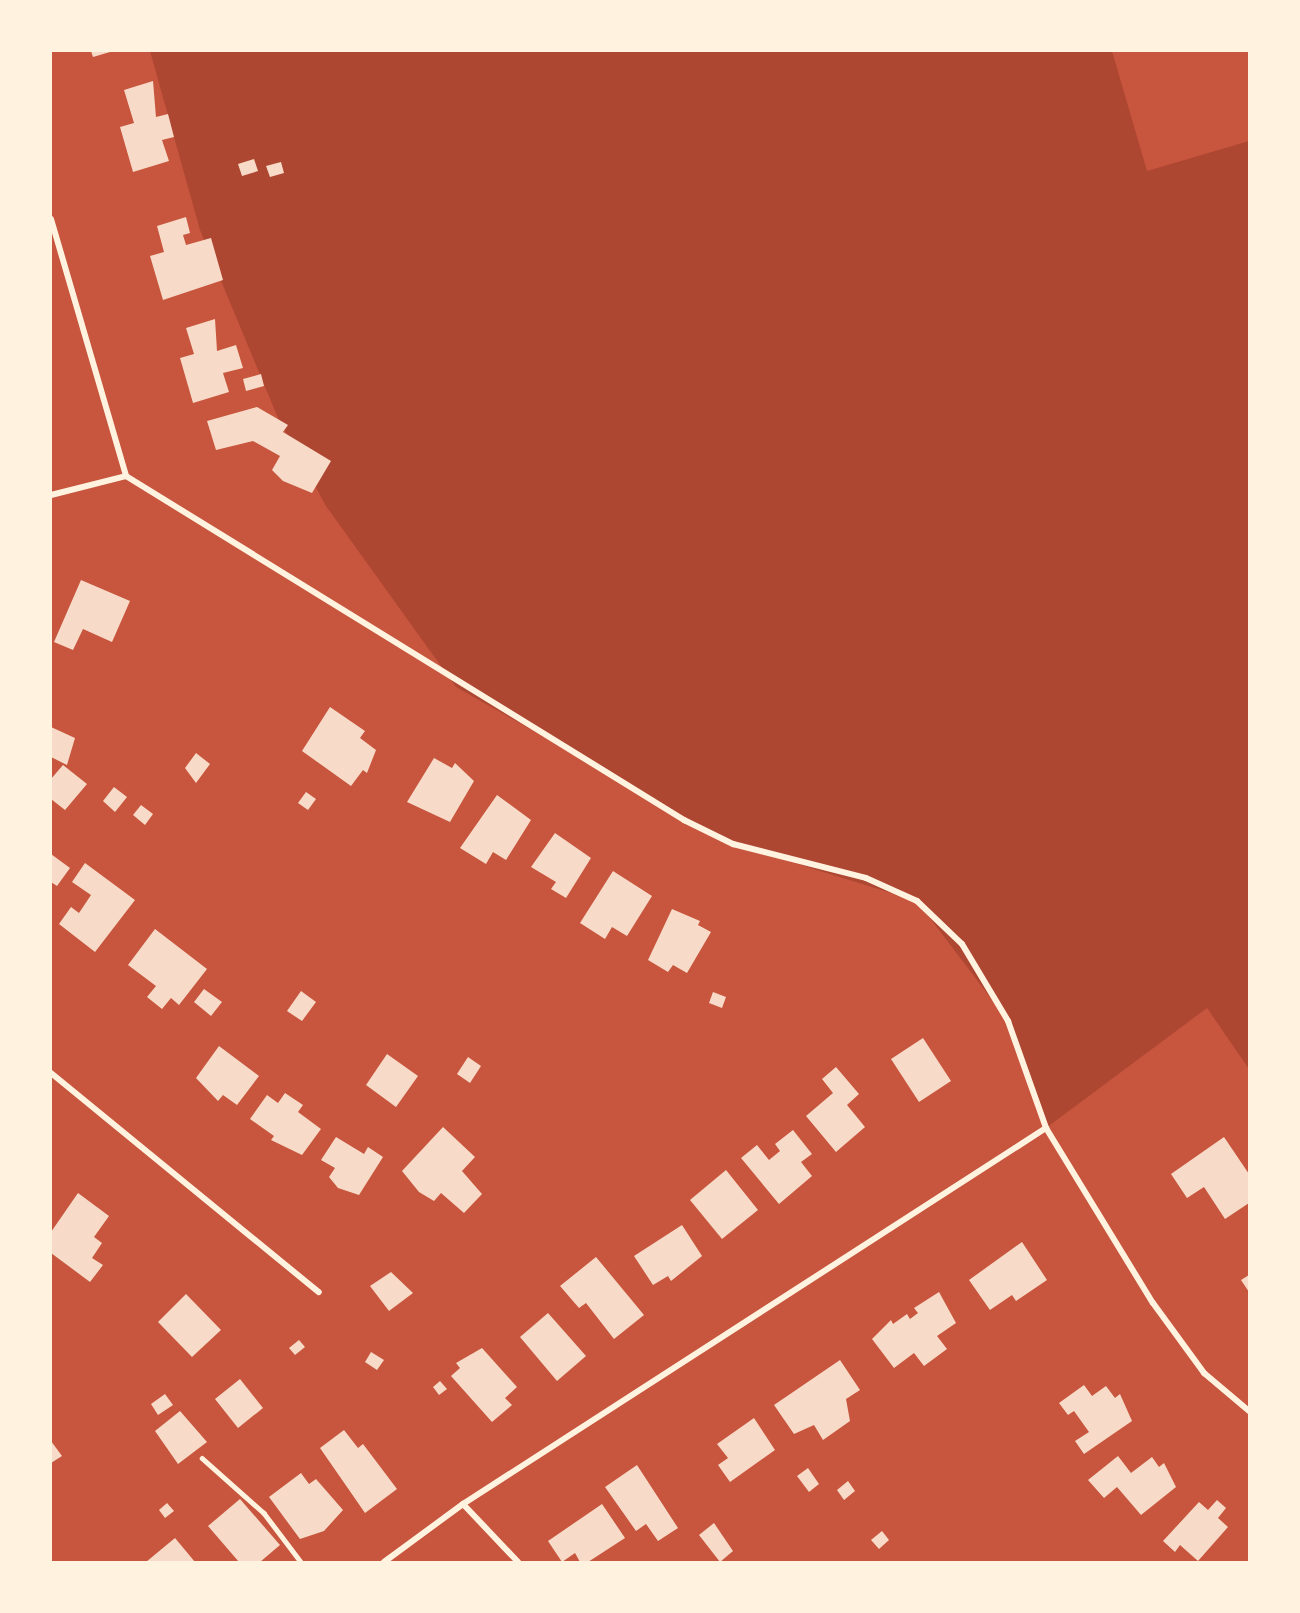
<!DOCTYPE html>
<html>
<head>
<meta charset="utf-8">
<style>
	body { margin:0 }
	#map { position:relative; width:1300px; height:1613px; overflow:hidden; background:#c8553d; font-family:"IBM Plex Sans",sans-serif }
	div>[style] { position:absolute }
	.green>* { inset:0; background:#ae4732 }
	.building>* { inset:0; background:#f7dbc8 }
	.service>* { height:4.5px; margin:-2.25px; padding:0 2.25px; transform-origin:2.25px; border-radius:2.25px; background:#fff3e0 }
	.minor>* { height:6px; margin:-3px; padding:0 3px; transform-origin:3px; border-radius:3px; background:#fff3e0 }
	span { translate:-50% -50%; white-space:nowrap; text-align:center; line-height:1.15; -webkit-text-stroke:4.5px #fff3e0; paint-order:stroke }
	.frame { position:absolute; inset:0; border:52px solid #fff3e0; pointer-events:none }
</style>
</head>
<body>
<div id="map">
	<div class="green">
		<div style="clip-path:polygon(150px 51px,1112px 51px,1147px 171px,1249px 141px,1249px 1069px,1207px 1008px,1046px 1128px,1008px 1021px,917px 901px,733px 844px,456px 687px,326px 506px,278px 418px,200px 230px)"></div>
	</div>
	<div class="building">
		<div style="clip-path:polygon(91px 51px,110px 51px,110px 52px,93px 57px)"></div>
		<div style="clip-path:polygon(153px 81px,156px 117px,168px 114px,174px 137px,162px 140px,169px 161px,133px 172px,120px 127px,134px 123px,124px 90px)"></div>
		<div style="clip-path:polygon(254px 159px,258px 171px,242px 176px,238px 164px)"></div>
		<div style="clip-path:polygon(281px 162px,284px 173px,270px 177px,266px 166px)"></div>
		<div style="clip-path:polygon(186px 217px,190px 233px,183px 235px,186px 245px,211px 238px,223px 280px,163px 300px,150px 256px,164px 252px,157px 226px)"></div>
		<div style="clip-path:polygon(215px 319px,217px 351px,236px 345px,243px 368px,223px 373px,229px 392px,193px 403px,180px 358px,194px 354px,186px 328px)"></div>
		<div style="clip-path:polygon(261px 374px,264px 386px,246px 391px,243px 379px)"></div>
		<div style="clip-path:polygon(257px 407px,288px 425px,283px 432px,331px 461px,312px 493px,283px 481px,272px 470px,280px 456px,253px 441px,216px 450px,207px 421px)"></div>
		<div style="clip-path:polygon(81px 580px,130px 601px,112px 642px,83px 629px,73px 650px,54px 642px)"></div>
		<div style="clip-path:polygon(330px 707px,365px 731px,360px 738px,376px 750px,367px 773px,363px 770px,351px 786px,302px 751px)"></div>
		<div style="clip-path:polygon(51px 727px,75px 738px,67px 765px,51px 757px)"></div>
		<div style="clip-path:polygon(196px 753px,210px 764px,196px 783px,185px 768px)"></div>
		<div style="clip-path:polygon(434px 758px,452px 768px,455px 763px,474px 781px,450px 822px,407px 802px)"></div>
		<div style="clip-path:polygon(63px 765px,87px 784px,65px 810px,51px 799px,51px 779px)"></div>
		<div style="clip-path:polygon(114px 787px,127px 797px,115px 812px,103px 801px)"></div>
		<div style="clip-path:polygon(306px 792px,316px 799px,308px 810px,298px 803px)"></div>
		<div style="clip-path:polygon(497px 795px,531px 820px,506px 860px,493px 852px,486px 864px,460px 848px)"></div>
		<div style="clip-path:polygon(141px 805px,153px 814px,145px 825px,133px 815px)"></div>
		<div style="clip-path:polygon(555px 833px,591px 858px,566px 898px,551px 889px,556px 882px,531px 867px)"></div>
		<div style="clip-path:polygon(51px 854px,70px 868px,57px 886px,51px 882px)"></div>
		<div style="clip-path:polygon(85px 863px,135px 900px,95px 952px,59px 924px,71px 907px,79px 913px,91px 895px,72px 882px)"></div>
		<div style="clip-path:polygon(613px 871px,652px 896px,627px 936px,612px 927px,605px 939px,580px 923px)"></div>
		<div style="clip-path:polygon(672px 909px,700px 921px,698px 925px,711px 932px,687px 973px,673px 965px,668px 972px,648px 960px)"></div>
		<div style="clip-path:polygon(155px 929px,207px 969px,179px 1005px,171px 998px,162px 1009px,147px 997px,156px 986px,128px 965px)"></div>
		<div style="clip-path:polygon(204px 989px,222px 1002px,211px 1016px,194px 1002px)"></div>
		<div style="clip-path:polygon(301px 991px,316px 1002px,302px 1021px,287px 1011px)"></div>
		<div style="clip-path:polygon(713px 992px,726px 997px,722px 1008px,709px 1003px)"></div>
		<div style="clip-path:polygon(923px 1038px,951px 1081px,919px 1102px,891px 1059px)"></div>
		<div style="clip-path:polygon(219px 1046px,259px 1076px,237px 1105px,223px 1095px,218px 1101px,196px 1078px)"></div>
		<div style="clip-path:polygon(387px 1054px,418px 1076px,396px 1107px,366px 1085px)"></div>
		<div style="clip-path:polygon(468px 1057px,481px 1066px,470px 1083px,457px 1074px)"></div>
		<div style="clip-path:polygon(836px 1067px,859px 1094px,847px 1105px,865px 1127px,836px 1152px,806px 1116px,833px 1093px,822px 1079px)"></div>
		<div style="clip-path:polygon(285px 1093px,303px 1105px,298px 1112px,321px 1129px,302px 1155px,271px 1140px,274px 1136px,250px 1119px,267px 1095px,278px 1103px)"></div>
		<div style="clip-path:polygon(443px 1127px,475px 1157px,462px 1171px,482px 1194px,464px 1213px,441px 1193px,434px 1201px,419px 1192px,402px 1171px)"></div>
		<div style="clip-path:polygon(793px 1130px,812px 1154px,801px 1162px,812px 1176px,779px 1204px,741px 1158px,757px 1145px,769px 1160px,780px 1151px,775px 1144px)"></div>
		<div style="clip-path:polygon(336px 1137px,364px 1154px,368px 1147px,383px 1157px,359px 1195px,338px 1188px,329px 1177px,335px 1168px,321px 1160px)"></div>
		<div style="clip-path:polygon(1224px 1137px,1249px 1174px,1249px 1203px,1225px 1219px,1204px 1187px,1187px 1198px,1171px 1174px)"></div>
		<div style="clip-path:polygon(726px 1170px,758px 1210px,722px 1239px,690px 1200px)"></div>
		<div style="clip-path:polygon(78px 1193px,109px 1216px,94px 1237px,102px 1243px,92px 1258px,103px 1265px,90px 1282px,51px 1253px,51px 1232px)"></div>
		<div style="clip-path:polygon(682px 1225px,702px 1256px,671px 1281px,668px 1276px,653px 1285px,634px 1256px)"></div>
		<div style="clip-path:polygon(1022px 1242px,1047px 1280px,1016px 1301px,1012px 1295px,990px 1310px,969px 1280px)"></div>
		<div style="clip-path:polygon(596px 1257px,644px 1315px,614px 1339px,586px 1303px,579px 1308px,560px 1286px)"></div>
		<div style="clip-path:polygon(391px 1272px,413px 1293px,389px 1311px,370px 1286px)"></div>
		<div style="clip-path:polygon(1249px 1275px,1249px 1292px,1241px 1280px)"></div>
		<div style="clip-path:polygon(939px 1292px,956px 1323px,937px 1336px,947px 1349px,924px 1366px,914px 1353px,894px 1368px,872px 1339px,891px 1320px,893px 1324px,907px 1314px,910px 1319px,918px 1313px,914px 1308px)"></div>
		<div style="clip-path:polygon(186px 1294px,221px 1330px,192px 1357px,158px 1322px)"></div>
		<div style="clip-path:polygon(548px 1313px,586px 1356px,557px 1381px,520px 1337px)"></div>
		<div style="clip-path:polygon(299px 1340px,305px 1347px,295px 1355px,289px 1348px)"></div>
		<div style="clip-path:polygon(482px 1348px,517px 1387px,505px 1398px,512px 1405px,492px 1422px,451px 1376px,460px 1368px,456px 1363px)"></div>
		<div style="clip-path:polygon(371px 1352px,384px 1360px,377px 1370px,365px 1362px)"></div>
		<div style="clip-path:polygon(840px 1360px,860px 1390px,846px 1399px,850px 1421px,823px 1440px,814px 1425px,794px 1434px,774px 1405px)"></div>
		<div style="clip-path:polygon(240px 1379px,263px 1408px,238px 1428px,215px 1399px)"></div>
		<div style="clip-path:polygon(440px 1381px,447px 1389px,439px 1395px,433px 1387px)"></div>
		<div style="clip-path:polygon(1084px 1385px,1092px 1396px,1106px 1386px,1115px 1398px,1120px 1394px,1132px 1421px,1084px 1454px,1075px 1441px,1089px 1432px,1074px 1411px,1068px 1415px,1059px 1403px)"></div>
		<div style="clip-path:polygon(165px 1394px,173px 1405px,158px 1415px,151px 1404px)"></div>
		<div style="clip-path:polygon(180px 1411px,207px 1442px,178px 1464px,155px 1431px)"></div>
		<div style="clip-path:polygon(754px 1418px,775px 1450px,730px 1482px,718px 1465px,728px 1458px,717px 1444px)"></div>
		<div style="clip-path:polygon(344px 1430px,358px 1448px,363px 1444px,397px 1489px,365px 1513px,320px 1448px)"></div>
		<div style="clip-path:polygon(51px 1441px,62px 1456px,51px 1463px)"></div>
		<div style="clip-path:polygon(1118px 1456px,1131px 1473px,1152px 1457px,1159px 1467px,1164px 1463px,1176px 1487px,1141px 1515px,1117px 1487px,1104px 1498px,1088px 1480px)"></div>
		<div style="clip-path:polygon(637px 1465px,678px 1528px,658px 1541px,646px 1524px,636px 1531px,605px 1487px)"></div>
		<div style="clip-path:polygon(808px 1468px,819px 1484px,809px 1492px,797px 1476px)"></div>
		<div style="clip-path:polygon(301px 1473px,309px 1484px,316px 1479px,343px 1510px,324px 1531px,300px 1539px,269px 1497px)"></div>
		<div style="clip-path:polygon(848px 1481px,855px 1491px,844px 1500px,837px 1490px)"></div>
		<div style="clip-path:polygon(240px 1499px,280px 1545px,260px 1562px,239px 1562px,208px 1526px)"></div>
		<div style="clip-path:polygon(1217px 1500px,1226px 1508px,1218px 1518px,1228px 1527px,1198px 1561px,1180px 1545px,1175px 1552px,1163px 1541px,1199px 1502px,1208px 1510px)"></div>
		<div style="clip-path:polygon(167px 1503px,174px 1511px,165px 1518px,159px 1510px)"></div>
		<div style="clip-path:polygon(602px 1504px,625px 1538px,588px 1562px,580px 1562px,575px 1553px,562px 1562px,548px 1541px)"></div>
		<div style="clip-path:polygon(714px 1523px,733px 1551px,720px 1562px,699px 1535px)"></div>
		<div style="clip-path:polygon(882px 1531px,889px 1540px,879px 1549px,871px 1540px)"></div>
		<div style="clip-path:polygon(175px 1538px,195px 1562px,146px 1562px)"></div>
	</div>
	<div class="service">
		<div style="left:202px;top:1458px;width:83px;rotate:41.6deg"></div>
		<div style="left:264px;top:1513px;width:61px;rotate:52.9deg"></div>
	</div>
	<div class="minor">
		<div style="left:51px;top:219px;width:268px;rotate:73.7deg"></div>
		<div style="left:51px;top:495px;width:77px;rotate:-14.2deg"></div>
		<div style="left:126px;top:476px;width:656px;rotate:31.65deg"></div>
		<div style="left:684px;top:820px;width:55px;rotate:26.1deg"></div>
		<div style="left:733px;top:844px;width:137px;rotate:14.3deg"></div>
		<div style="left:866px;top:878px;width:56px;rotate:24.3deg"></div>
		<div style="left:917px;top:901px;width:62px;rotate:43.7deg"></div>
		<div style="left:962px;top:944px;width:90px;rotate:59.1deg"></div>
		<div style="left:1008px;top:1021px;width:114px;rotate:70.4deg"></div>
		<div style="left:1046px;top:1128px;width:205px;rotate:58.6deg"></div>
		<div style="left:1153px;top:1303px;width:87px;rotate:53.9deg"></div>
		<div style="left:1204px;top:1373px;width:59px;rotate:40.2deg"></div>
		<div style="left:51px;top:1073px;width:346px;rotate:39.3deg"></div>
		<div style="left:463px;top:1504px;width:80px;rotate:46.5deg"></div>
		<div style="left:384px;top:1562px;width:98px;rotate:-36.3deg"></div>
		<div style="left:463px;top:1504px;width:694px;rotate:-32.82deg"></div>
	</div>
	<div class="frame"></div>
</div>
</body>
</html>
